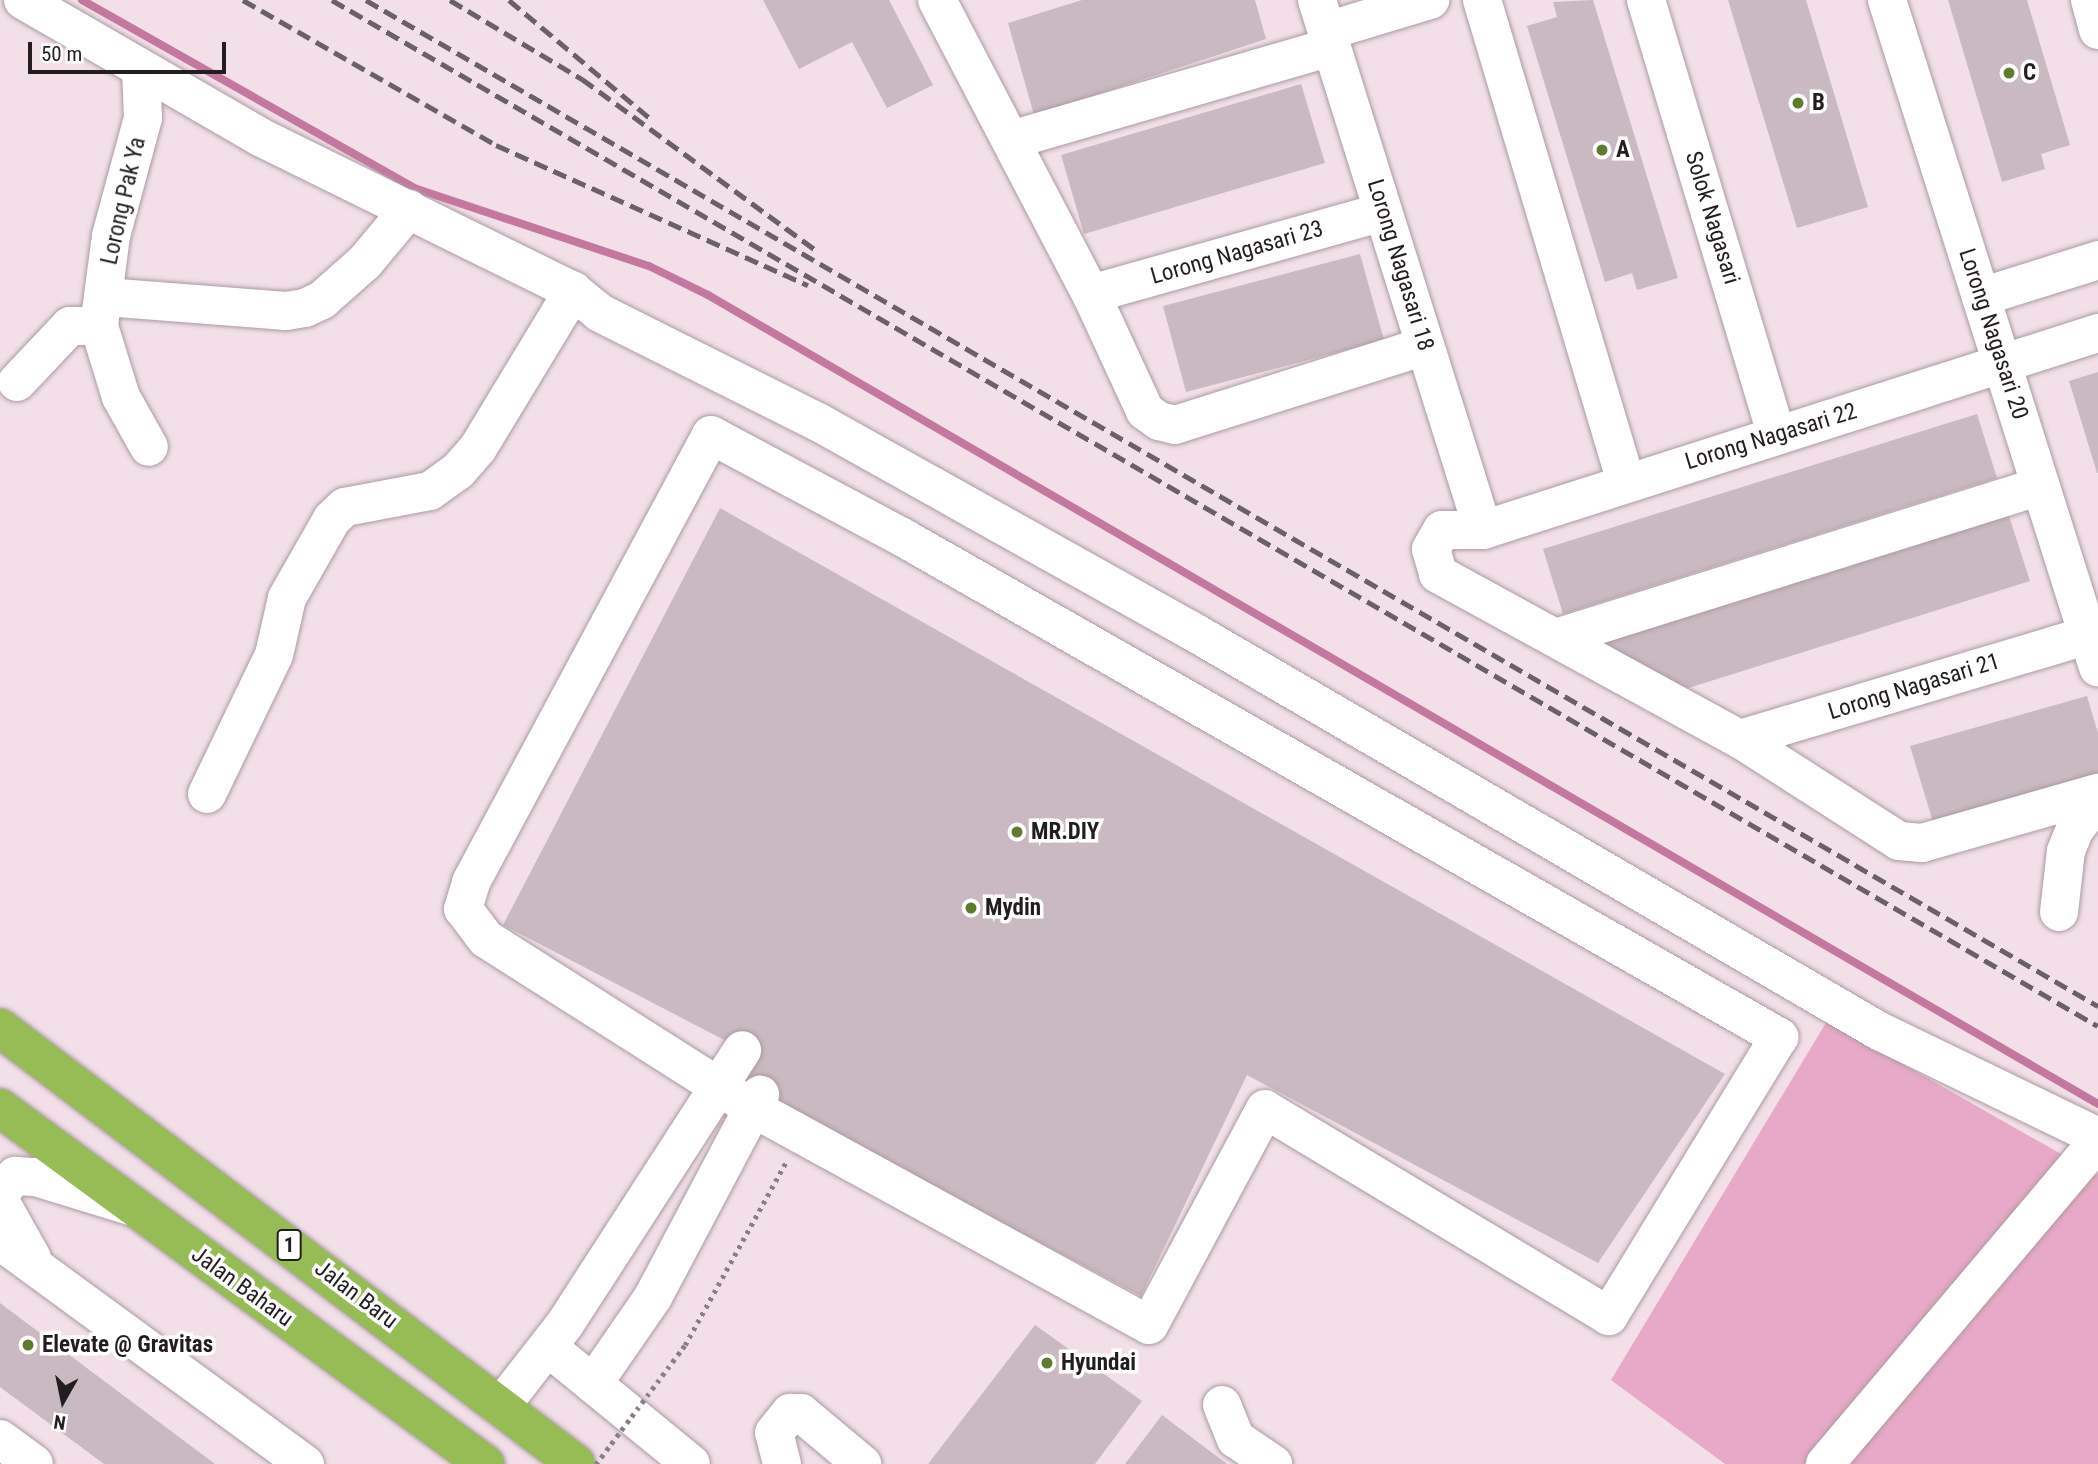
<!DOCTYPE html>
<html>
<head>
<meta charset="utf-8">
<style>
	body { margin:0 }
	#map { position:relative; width:2098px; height:1464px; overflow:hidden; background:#f2dfe8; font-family:"Roboto Condensed",sans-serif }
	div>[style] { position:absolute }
	.green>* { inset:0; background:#e8a8c7 }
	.stream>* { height:8px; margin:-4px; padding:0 4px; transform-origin:4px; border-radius:4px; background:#c4789f }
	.building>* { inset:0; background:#cbb9c1 }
	.path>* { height:4.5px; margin-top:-2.25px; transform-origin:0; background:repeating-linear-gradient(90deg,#8a7d83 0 3.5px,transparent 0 8.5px) }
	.roads { filter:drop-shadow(0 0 2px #ab9aa2) drop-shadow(0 0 2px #ab9aa2) }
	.minor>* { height:38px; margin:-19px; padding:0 19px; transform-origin:19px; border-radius:19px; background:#fff }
	.highway>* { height:38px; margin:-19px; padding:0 19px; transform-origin:19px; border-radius:19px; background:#96bc55 }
	.rail>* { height:5px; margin-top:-2.5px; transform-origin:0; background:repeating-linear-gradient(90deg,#6a6065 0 14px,transparent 0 21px) }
	.path-bridge>* { height:4.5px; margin-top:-2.25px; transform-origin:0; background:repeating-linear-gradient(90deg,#8a7d83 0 3.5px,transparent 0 8.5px) }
	.dots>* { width:19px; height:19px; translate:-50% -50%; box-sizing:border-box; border:4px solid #fff; border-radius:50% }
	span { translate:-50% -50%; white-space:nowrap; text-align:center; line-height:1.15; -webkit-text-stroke:7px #fff; paint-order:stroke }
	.shield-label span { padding:2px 5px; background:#fff; border:2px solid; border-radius:5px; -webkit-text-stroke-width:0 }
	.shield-label { font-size:21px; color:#231d20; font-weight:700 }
	.poi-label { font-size:23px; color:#231d20; font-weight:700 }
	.left { translate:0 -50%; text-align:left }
	.street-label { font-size:23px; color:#231d20 }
	.north { position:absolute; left:28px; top:1366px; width:70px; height:70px; -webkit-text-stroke:5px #fff; paint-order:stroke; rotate:189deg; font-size:19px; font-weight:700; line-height:28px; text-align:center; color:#231d20 }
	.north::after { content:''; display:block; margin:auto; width:24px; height:32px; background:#231d20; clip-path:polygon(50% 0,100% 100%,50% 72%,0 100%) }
	.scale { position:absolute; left:28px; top:42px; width:198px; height:32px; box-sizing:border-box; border:4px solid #231d20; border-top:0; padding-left:9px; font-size:21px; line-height:24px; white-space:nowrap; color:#231d20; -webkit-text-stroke:5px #fff; paint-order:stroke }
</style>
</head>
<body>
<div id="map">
	<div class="green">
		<div style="clip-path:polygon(1827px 1021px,2098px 1175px,2098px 1464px,1725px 1464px,1611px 1380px)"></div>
	</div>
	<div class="stream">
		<div style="left:82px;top:0;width:382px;rotate:29.5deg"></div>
		<div style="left:414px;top:188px;width:248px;rotate:18.4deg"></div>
		<div style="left:649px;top:266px;width:66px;rotate:26.2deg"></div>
		<div style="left:708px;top:295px;width:1608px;rotate:30.2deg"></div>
	</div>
	<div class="building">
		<div style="clip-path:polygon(763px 0,889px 0,933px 85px,887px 108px,852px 42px,799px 69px)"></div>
		<div style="clip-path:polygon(1082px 0,1255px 0,1266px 39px,1034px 115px,1008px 23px)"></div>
		<div style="clip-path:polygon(1593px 0,1678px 278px,1637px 290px,1632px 273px,1605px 282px,1527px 26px,1557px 17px,1553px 2px)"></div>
		<div style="clip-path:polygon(1728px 0,1806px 0,1868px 207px,1797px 228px)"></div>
		<div style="clip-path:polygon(1948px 0,2027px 0,2070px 145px,2041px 154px,2045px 169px,2002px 182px)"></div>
		<div style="clip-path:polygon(1301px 84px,1325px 163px,1084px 234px,1061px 155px)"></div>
		<div style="clip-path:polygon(1360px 254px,1384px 340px,1186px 392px,1163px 306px)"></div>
		<div style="clip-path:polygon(2098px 372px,2098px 473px,2097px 473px,2069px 381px)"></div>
		<div style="clip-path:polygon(1977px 414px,1997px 478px,1563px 614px,1543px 549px)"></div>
		<div style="clip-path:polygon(720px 508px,1725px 1074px,1598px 1263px,1247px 1075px,1141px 1296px,737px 1083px,753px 1055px,503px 925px)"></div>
		<div style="clip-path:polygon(2009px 516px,2030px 581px,1666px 695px,1598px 645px)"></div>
		<div style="clip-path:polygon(2087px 696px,2098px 733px,2098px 775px,1933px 822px,1910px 746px)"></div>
		<div style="clip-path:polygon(0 1303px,215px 1464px,104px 1464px,0 1387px)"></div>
		<div style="clip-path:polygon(1035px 1325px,1142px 1401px,1095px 1464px,928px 1464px)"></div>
		<div style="clip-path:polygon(1162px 1415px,1227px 1464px,1125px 1464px)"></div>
	</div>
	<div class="path">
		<div style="left:685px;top:1345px;width:209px;rotate:-61.1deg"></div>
	</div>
	<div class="roads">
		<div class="minor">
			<div style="left:23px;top:0;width:274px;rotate:30deg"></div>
			<div style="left:260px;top:137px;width:349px;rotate:26.2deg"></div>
			<div style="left:573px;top:291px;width:35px;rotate:39deg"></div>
			<div style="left:600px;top:313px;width:244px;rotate:26.6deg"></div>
			<div style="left:818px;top:422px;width:428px;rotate:29.2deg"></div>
			<div style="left:1192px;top:631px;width:795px;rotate:30.21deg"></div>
			<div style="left:1879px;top:1031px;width:243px;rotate:25.8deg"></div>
			<div style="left:937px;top:0;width:332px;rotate:62.4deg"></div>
			<div style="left:1091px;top:294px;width:129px;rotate:65.2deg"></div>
			<div style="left:1145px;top:411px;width:17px;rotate:36deg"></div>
			<div style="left:1159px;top:421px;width:16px;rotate:14deg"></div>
			<div style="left:1175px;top:425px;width:262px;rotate:-17.5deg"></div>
			<div style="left:1317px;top:0;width:555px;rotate:72.61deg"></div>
			<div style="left:1482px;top:0;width:503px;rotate:73.37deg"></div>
			<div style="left:1646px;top:0;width:455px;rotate:73.3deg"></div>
			<div style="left:1887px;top:0;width:700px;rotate:72.45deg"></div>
			<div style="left:2090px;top:0;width:31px;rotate:75deg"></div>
			<div style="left:1327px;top:31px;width:108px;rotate:-16.8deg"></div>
			<div style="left:141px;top:70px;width:48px;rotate:87.6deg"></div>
			<div style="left:143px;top:118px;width:122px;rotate:105.2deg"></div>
			<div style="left:111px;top:236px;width:91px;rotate:97.6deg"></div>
			<div style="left:99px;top:326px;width:74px;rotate:72.8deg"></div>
			<div style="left:121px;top:397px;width:57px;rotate:60.8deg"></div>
			<div style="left:1011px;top:140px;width:333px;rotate:-16.2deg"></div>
			<div style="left:1091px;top:294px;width:303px;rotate:-15.7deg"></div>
			<div style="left:105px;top:297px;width:182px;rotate:4.4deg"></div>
			<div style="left:286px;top:311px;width:19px;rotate:-9deg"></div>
			<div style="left:305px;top:308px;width:19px;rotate:-25deg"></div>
			<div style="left:322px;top:300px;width:57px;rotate:-41.5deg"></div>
			<div style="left:365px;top:262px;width:69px;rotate:-50.3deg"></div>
			<div style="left:1981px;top:297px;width:123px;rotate:-17.5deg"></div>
			<div style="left:2098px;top:333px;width:646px;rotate:162.24deg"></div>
			<div style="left:1483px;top:530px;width:41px;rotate:180deg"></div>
			<div style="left:1442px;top:530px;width:22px;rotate:120deg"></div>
			<div style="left:1431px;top:549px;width:26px;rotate:74deg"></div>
			<div style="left:1438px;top:574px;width:344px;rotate:28.7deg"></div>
			<div style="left:1740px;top:739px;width:189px;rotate:32.7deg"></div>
			<div style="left:1899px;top:841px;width:23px;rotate:5deg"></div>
			<div style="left:1922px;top:843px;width:183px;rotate:-15.9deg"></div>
			<div style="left:17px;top:382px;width:77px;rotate:-46.6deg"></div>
			<div style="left:70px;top:326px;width:29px"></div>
			<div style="left:711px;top:435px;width:217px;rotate:28.1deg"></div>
			<div style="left:902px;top:537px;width:1010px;rotate:29.69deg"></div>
			<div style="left:1779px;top:1037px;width:327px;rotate:121.4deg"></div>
			<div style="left:1609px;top:1316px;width:401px;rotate:-149deg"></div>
			<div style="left:1265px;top:1109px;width:245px;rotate:118.2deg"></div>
			<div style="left:1149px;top:1325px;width:450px;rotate:-151.3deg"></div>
			<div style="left:754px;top:1109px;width:317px;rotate:-147.6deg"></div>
			<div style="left:486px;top:939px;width:38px;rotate:-127deg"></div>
			<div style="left:463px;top:909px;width:28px;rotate:-73deg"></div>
			<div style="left:471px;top:882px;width:507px;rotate:-61.77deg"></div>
			<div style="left:1556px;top:638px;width:508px;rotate:-17.4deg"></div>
			<div style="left:1740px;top:739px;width:363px;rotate:-16.6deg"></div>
			<div style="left:207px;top:794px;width:154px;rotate:-64.3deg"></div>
			<div style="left:274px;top:655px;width:58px;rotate:-77.2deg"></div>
			<div style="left:287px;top:598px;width:91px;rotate:-60.3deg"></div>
			<div style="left:332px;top:519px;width:18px;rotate:-43deg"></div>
			<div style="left:345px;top:507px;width:86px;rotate:-10.7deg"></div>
			<div style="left:430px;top:491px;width:34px;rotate:-36deg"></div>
			<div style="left:458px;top:471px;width:30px;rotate:-49deg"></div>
			<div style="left:478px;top:448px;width:184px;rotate:-58.8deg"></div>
			<div style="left:2059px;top:912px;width:61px;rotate:-83.5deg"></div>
			<div style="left:2066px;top:851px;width:24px;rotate:-68deg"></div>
			<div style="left:2075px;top:829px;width:37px;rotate:-52deg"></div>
			<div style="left:0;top:1241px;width:378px;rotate:36.2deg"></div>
			<div style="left:32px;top:1258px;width:63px;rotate:-119.4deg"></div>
			<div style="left:1px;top:1203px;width:14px;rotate:-82deg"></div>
			<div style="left:3px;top:1189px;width:18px;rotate:-47deg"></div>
			<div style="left:15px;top:1176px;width:21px;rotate:3deg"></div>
			<div style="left:36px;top:1177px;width:98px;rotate:17.1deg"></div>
			<div style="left:549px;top:1348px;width:183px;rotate:39.2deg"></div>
			<div style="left:593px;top:1384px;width:106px;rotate:-55.4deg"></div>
			<div style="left:653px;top:1297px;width:229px;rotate:-62.1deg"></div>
			<div style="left:1222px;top:1405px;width:37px;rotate:68deg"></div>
			<div style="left:1236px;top:1439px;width:45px;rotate:34deg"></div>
			<div style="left:501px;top:1406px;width:104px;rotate:-52deg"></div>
			<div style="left:565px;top:1324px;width:326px;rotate:-57.1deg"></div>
			<div style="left:0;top:1439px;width:42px;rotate:36.3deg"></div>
			<div style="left:782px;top:1464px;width:32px;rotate:-104deg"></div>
			<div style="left:774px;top:1433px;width:26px;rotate:-51deg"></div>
			<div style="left:790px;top:1413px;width:11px"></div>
			<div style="left:801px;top:1413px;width:80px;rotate:39.9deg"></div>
			<div style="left:1825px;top:1464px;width:423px;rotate:-49.8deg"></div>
		</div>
		<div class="highway">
			<div style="left:0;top:1028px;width:722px;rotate:37.12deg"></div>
			<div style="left:0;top:1108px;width:602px;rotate:36.28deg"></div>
		</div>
	</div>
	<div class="rail">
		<div style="left:243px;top:0;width:292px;rotate:29.8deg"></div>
		<div style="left:496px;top:145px;width:342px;rotate:24.2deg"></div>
		<div style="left:332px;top:0;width:2042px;rotate:30.16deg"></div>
		<div style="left:366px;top:0;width:2003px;rotate:30.15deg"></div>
		<div style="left:450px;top:0;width:154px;rotate:30.9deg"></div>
		<div style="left:582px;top:79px;width:291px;rotate:36.2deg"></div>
		<div style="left:509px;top:0;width:185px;rotate:40deg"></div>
	</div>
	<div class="path-bridge">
		<div style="left:596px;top:1464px;width:149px;rotate:-53.2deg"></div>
	</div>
	<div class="dots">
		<div style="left:2009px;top:73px;background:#607b2f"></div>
		<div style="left:1798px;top:103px;background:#607b2f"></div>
		<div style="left:1602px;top:150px;background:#607b2f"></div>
		<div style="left:1017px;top:832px;background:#607b2f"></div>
		<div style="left:971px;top:908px;background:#607b2f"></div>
		<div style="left:28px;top:1345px;background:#607b2f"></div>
		<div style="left:1047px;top:1363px;background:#607b2f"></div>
	</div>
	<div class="shield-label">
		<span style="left:289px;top:1245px">1</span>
	</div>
	<div class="poi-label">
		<span class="left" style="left:2023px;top:73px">C</span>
		<span class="left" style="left:1812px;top:103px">B</span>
		<span class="left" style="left:1616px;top:150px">A</span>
		<span class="left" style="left:1031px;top:832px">MR.DIY</span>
		<span class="left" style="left:985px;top:908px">Mydin</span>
		<span class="left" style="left:42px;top:1345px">Elevate @ Gravitas</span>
		<span class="left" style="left:1061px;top:1363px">Hyundai</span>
	</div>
	<div class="street-label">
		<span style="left:124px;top:201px;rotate:-77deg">Lorong Pak Ya</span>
		<span style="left:1712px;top:218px;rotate:73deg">Solok Nagasari</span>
		<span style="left:1237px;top:253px;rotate:-16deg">Lorong Nagasari 23</span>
		<span style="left:1400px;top:265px;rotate:73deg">Lorong Nagasari 18</span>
		<span style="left:1993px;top:334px;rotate:72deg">Lorong Nagasari 20</span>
		<span style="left:1771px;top:437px;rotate:-17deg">Lorong Nagasari 22</span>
		<span style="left:1914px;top:687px;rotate:-17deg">Lorong Nagasari 21</span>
		<span style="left:242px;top:1287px;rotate:36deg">Jalan Baharu</span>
		<span style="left:356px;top:1295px;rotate:37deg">Jalan Baru</span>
	</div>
	<div class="north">N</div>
	<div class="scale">50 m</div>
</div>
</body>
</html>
